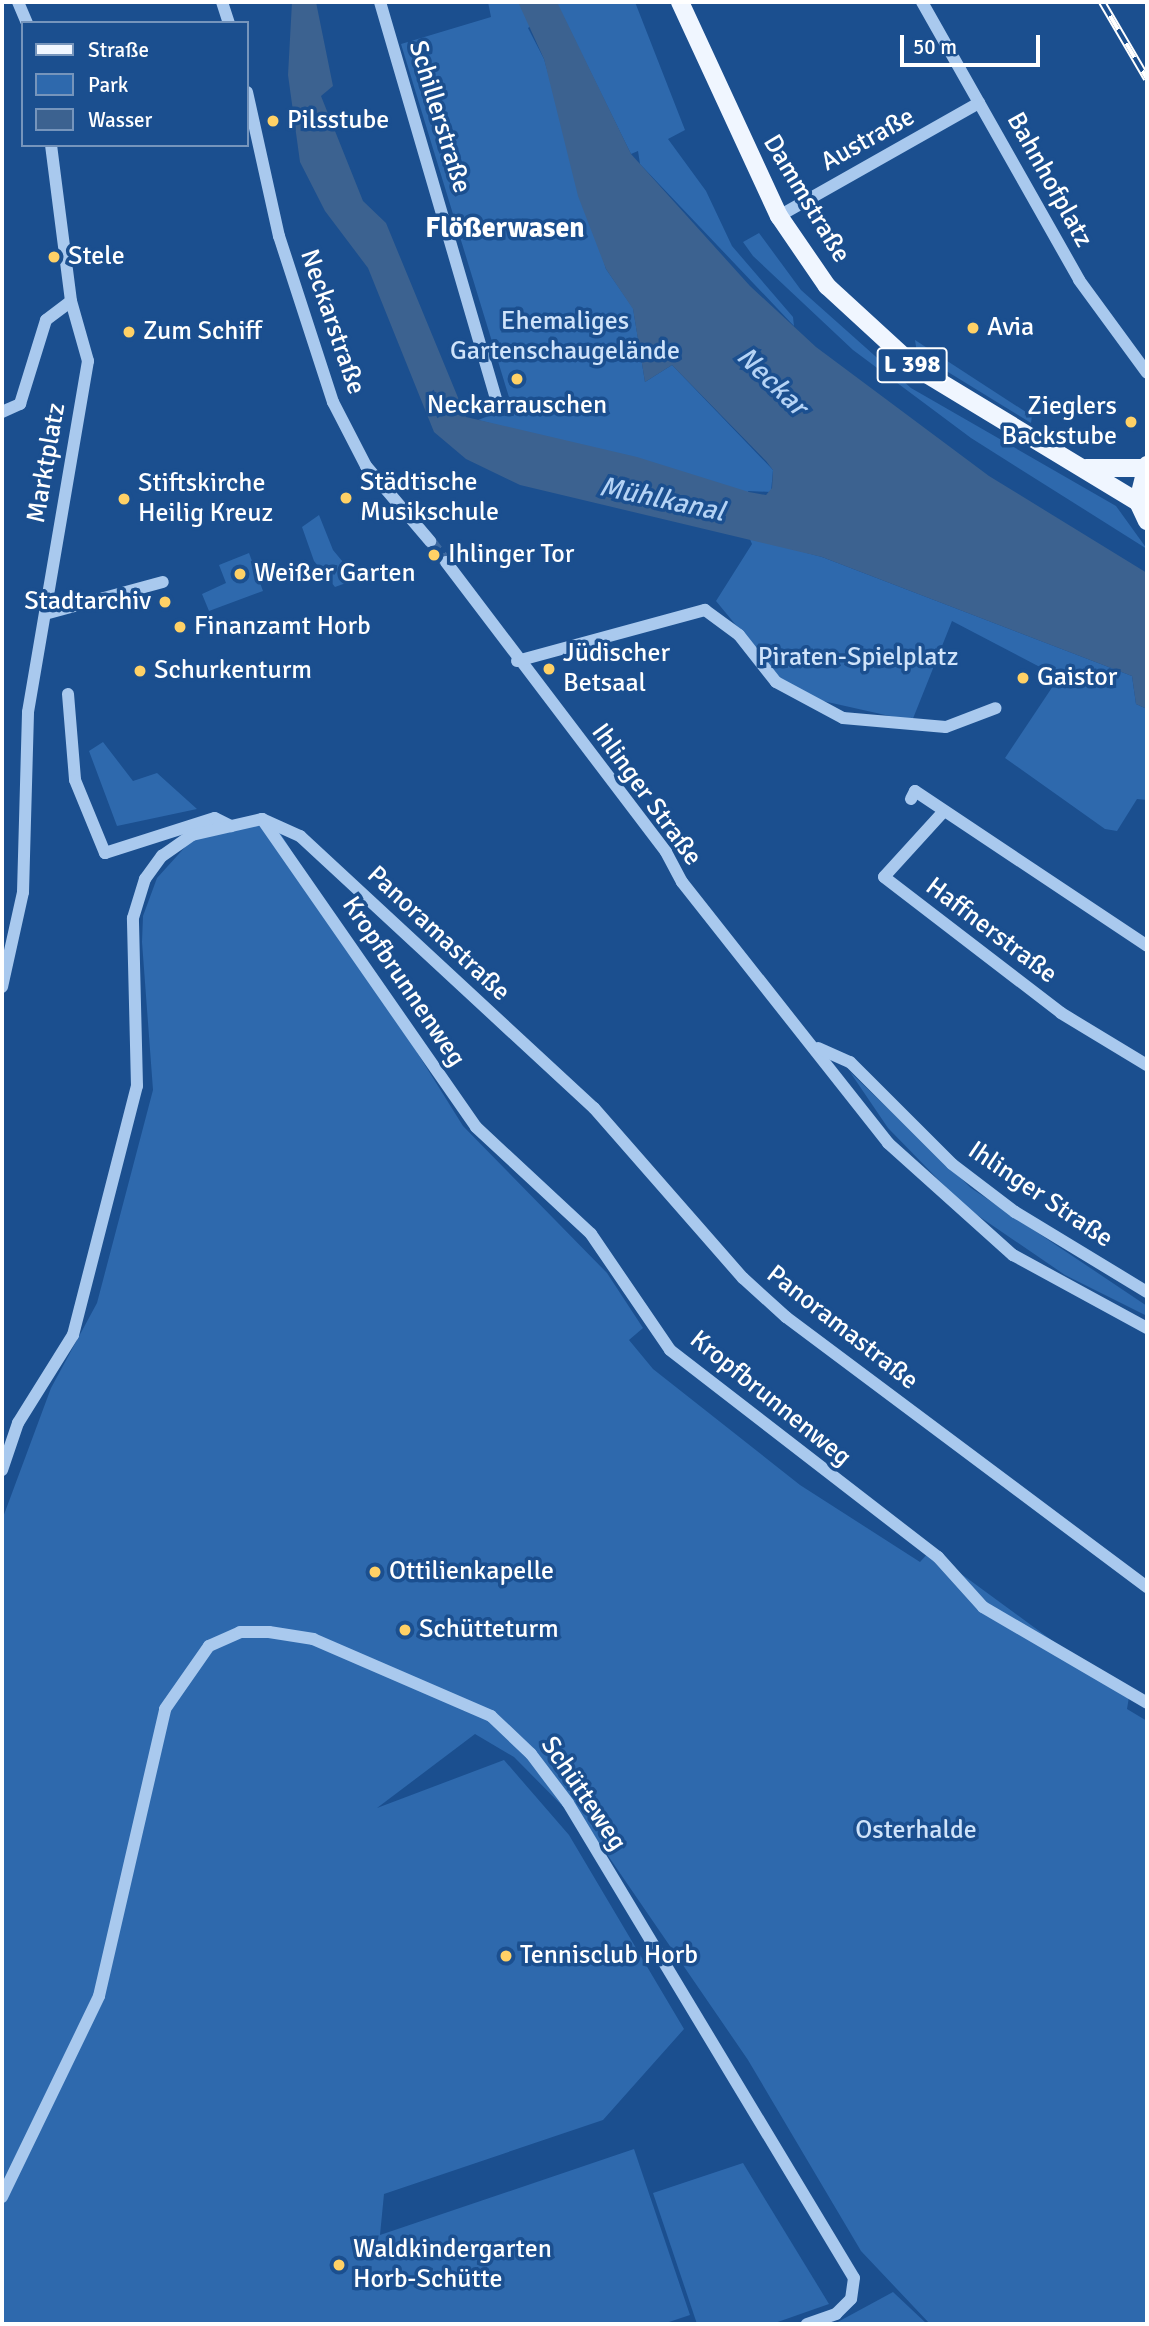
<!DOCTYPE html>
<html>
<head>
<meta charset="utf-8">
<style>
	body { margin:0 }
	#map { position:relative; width:1149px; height:2326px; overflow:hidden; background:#1b4f8f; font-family:Signika,sans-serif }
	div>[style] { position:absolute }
	.green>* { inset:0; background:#2e69ad }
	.water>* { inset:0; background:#3c6290 }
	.minor-tunnel>* { height:12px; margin-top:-6px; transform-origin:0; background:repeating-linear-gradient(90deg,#3d69a0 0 12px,transparent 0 18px) }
	.minor>* { height:12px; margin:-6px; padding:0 6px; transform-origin:6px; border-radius:6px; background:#a9c9ee }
	.major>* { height:18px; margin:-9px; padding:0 9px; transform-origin:9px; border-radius:9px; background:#f0f6ff }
	.rail>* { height:8px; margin-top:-4px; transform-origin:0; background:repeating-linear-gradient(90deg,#1b4f8f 0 16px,#fff 0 32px); box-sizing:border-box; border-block:2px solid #fff }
	.dots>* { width:19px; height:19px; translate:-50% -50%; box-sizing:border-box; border:4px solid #1b4f8f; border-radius:50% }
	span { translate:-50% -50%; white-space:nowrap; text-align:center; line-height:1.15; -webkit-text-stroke:7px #1b4f8f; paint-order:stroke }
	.shield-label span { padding:2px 5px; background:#1b4f8f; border:2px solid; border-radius:5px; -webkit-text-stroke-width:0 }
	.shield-label { font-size:24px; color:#fff; font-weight:700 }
	.street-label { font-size:26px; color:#fff }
	.poi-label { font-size:26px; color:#fff }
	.left { translate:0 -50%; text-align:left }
	.right { translate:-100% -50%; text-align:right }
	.park-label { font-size:26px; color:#cfe3fa }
	.neighbourhood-label { font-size:28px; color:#fff; font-weight:700 }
	.water-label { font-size:28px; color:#b5d3f5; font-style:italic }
	.frame { position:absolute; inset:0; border:4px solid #fff; pointer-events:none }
	.legend { position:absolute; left:21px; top:21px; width:228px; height:126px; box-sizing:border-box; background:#1b4f8f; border:2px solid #7695bc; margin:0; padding:9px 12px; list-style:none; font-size:21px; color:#fff }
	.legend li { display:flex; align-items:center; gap:14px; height:35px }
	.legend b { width:35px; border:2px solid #7695bc }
	.scale { position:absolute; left:900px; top:35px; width:140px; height:32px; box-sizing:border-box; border:4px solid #fff; border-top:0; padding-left:9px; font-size:21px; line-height:24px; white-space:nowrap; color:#fff; -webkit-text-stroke:5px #1b4f8f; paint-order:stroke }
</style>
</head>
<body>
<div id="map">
	<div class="green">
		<div style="clip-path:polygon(488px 2px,635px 2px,685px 130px,668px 139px,706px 191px,732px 246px,793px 317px,794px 326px,640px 164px,638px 151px,631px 154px,558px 6px,528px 28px,544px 59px,606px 269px,633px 308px,645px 382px,672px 365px,773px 470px,771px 492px,748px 491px,762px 541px,822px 557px,1132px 676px,1136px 704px,1147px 709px,1147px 800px,1137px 799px,1117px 831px,1105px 829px,1005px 758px,1059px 677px,952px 621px,912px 721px,814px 699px,781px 680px,716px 601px,752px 544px,727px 486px,478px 420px,512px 407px,401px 44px,491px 17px)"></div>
		<div style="clip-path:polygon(759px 233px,801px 290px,911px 388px,1116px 506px,1147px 549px,971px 438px,853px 350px,753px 256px,743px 242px)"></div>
		<div style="clip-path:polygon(915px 340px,1032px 416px,1031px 423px,917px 353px)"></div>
		<div style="clip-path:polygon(319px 515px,333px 550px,357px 579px,335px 587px,314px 561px,302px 527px)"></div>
		<div style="clip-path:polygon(249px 553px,263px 591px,209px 611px,202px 594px,226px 583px,219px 565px)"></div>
		<div style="clip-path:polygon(103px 742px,133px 781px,157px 773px,197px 809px,117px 826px,89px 751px)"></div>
		<div style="clip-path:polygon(274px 823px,463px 1126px,607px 1273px,643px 1328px,629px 1340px,653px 1369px,800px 1485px,920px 1562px,930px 1551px,1129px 1697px,1127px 1709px,1147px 1721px,1147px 2324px,930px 2324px,861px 2251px,748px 2060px,600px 1844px,514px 1757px,475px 1734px,377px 1808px,504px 1760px,569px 1835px,684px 2029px,603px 2120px,384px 2194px,380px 2235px,634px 2149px,690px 2315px,663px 2324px,2px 2324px,2px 1520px,51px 1388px,97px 1303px,153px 1090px,142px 942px,143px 916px,157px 878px,196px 835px)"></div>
		<div style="clip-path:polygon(850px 1072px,971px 1188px,1147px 1306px,1147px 1316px,1065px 1275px,964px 1206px,888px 1128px)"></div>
		<div style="clip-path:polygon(743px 2163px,829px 2304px,772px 2324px,697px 2324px,653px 2193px)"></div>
		<div style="clip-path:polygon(893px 2292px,927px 2324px,834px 2324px)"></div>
	</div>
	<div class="water">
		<div style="clip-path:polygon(292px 2px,316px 2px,333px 86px,321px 96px,363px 201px,386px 223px,466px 417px,637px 457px,749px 492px,766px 495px,772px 488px,773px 470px,766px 461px,672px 365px,645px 382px,633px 309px,606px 269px,578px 196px,544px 59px,518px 2px,557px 2px,631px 154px,750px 286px,816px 347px,989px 476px,1147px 573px,1147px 709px,1136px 704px,1132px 676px,822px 557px,520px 485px,466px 459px,434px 432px,368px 268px,325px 211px,300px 162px,288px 75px)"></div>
	</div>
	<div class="minor-tunnel">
		<div style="left:430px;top:541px;width:26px;rotate:53deg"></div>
	</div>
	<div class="minor">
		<div style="left:18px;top:2px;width:23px;rotate:67deg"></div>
		<div style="left:222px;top:2px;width:22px;rotate:72deg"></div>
		<div style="left:380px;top:2px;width:421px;rotate:73.7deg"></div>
		<div style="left:922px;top:2px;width:319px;rotate:60.5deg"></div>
		<div style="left:1079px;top:280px;width:115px;rotate:53.8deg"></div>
		<div style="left:247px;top:92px;width:148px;rotate:77.5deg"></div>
		<div style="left:279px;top:236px;width:175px;rotate:72deg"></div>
		<div style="left:333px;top:402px;width:72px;rotate:62.7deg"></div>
		<div style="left:366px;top:466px;width:99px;rotate:49.5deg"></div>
		<div style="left:779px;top:216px;width:230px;rotate:-29.5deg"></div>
		<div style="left:2px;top:412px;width:20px;rotate:-24deg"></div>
		<div style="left:20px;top:404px;width:88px;rotate:-72.8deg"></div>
		<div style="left:46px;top:320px;width:31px;rotate:-37deg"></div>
		<div style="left:446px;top:562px;width:364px;rotate:52.8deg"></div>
		<div style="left:666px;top:852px;width:34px;rotate:62deg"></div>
		<div style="left:682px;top:882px;width:333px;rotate:51.7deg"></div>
		<div style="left:888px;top:1143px;width:168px;rotate:41.9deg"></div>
		<div style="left:1013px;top:1255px;width:153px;rotate:28.6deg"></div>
		<div style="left:45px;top:614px;width:122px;rotate:-15.2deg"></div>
		<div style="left:517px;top:661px;width:195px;rotate:-15.2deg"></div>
		<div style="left:705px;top:610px;width:42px;rotate:36.3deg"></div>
		<div style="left:739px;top:635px;width:60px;rotate:51.8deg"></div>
		<div style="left:776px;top:682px;width:76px;rotate:28.2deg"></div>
		<div style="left:843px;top:718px;width:103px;rotate:5deg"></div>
		<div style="left:946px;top:727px;width:53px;rotate:-20.8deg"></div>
		<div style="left:68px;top:694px;width:86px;rotate:85.3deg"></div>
		<div style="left:75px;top:780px;width:79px;rotate:67.7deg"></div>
		<div style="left:105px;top:853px;width:115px;rotate:-17.7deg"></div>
		<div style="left:215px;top:818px;width:18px;rotate:27deg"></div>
		<div style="left:911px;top:799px;width:9px;rotate:-63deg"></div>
		<div style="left:915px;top:791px;width:279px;rotate:33.7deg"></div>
		<div style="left:944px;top:811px;width:89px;rotate:132.3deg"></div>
		<div style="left:884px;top:877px;width:223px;rotate:37.5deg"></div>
		<div style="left:1061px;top:1013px;width:100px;rotate:31.2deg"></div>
		<div style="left:262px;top:819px;width:375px;rotate:55.2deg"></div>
		<div style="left:476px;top:1127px;width:157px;rotate:42.9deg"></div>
		<div style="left:591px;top:1234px;width:140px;rotate:55.7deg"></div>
		<div style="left:670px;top:1350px;width:339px;rotate:37.7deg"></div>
		<div style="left:938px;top:1557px;width:67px;rotate:48deg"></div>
		<div style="left:983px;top:1607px;width:190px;rotate:30.3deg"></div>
		<div style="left:2px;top:987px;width:97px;rotate:-77.5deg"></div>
		<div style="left:23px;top:892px;width:180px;rotate:-88.4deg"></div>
		<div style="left:28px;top:712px;width:356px;rotate:-80.3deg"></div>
		<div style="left:88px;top:361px;width:62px;rotate:-105.8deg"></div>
		<div style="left:71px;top:301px;width:157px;rotate:-97.3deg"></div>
		<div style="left:818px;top:1048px;width:35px;rotate:24deg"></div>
		<div style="left:850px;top:1062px;width:144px;rotate:45deg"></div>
		<div style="left:952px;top:1164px;width:79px;rotate:37.3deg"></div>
		<div style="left:1015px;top:1212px;width:154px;rotate:31.2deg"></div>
		<div style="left:2px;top:1470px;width:50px;rotate:-71.2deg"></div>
		<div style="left:18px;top:1423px;width:104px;rotate:-58deg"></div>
		<div style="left:73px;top:1335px;width:257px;rotate:-75.6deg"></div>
		<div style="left:137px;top:1086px;width:168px;rotate:-91.4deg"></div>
		<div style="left:133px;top:918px;width:41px;rotate:-72.9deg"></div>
		<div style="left:145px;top:879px;width:29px;rotate:-54deg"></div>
		<div style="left:162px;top:856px;width:37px;rotate:-35deg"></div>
		<div style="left:192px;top:835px;width:72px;rotate:-12.9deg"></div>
		<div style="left:262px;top:819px;width:42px;rotate:24.1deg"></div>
		<div style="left:300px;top:836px;width:401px;rotate:42.8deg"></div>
		<div style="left:594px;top:1108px;width:226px;rotate:48.8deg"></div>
		<div style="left:743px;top:1278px;width:58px;rotate:42.2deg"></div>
		<div style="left:786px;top:1317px;width:451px;rotate:36.8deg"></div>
		<div style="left:2px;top:2197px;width:223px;rotate:-64.2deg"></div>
		<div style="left:99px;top:1996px;width:294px;rotate:-77deg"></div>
		<div style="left:165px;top:1709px;width:77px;rotate:-55.1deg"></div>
		<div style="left:209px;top:1646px;width:34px;rotate:-24deg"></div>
		<div style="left:240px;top:1632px;width:29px"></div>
		<div style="left:269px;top:1632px;width:45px;rotate:9deg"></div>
		<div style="left:313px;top:1639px;width:194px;rotate:23.4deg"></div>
		<div style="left:491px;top:1716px;width:55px;rotate:43.5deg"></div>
		<div style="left:531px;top:1754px;width:61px;rotate:52.9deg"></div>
		<div style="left:568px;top:1803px;width:554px;rotate:58.95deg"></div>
		<div style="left:854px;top:2278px;width:21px;rotate:98deg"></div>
		<div style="left:851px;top:2299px;width:21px;rotate:135deg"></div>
		<div style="left:836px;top:2314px;width:31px;rotate:161deg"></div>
	</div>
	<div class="major">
		<div style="left:680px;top:2px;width:236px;rotate:65.2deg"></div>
		<div style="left:779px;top:216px;width:85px;rotate:55.6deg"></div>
		<div style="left:827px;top:286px;width:120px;rotate:42.6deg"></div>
		<div style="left:915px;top:367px;width:261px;rotate:31.2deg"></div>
		<div style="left:1147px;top:465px;width:38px;rotate:104deg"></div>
		<div style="left:1138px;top:502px;width:21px;rotate:65deg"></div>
		<div style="left:1086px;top:468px;width:59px"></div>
	</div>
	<div class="rail">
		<div style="left:1102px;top:2px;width:89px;rotate:59.7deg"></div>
	</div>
	<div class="dots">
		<div style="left:273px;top:121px;background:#ffd166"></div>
		<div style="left:54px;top:257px;background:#ffd166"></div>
		<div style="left:973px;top:328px;background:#ffd166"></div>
		<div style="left:129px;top:332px;background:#ffd166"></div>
		<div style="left:517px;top:379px;background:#ffd166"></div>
		<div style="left:1131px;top:422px;background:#ffd166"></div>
		<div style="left:346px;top:498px;background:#ffd166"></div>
		<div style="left:124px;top:499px;background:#ffd166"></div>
		<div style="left:434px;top:555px;background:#ffd166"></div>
		<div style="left:240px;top:574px;background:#ffd166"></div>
		<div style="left:165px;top:602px;background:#ffd166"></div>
		<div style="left:180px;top:627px;background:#ffd166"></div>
		<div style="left:549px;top:669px;background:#ffd166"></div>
		<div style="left:140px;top:671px;background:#ffd166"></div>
		<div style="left:1023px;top:678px;background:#ffd166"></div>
		<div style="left:375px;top:1572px;background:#ffd166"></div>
		<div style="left:405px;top:1630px;background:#ffd166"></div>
		<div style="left:506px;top:1956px;background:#ffd166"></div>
		<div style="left:339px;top:2265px;background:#ffd166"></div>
	</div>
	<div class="shield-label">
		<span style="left:912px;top:365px">L 398</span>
	</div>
	<div class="street-label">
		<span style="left:439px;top:117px;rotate:73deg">Schillerstraße</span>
		<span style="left:868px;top:140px;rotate:-29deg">Austraße</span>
		<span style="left:1049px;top:180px;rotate:61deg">Bahnhofplatz</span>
		<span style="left:806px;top:199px;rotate:59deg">Dammstraße</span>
		<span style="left:332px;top:322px;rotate:71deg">Neckarstraße</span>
		<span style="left:47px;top:463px;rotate:-80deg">Marktplatz</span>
		<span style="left:646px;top:795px;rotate:54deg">Ihlinger Straße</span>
		<span style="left:991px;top:931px;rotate:37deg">Haffnerstraße</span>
		<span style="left:438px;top:934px;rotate:43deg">Panoramastraße</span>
		<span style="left:403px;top:982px;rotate:56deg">Kropfbrunnenweg</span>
		<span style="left:1040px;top:1195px;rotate:34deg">Ihlinger Straße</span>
		<span style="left:842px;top:1328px;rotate:38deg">Panoramastraße</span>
		<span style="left:770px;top:1399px;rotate:39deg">Kropfbrunnenweg</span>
		<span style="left:583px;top:1794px;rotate:56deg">Schütteweg</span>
	</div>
	<div class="poi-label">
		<span class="left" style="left:287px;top:121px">Pilsstube</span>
		<span class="left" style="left:68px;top:257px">Stele</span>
		<span class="left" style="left:987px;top:328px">Avia</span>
		<span class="left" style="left:143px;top:332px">Zum Schiff</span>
		<span style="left:517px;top:406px">Neckarrauschen</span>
		<span class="right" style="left:1117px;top:422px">Zieglers<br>Backstube</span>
		<span class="left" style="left:360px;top:498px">Städtische<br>Musikschule</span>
		<span class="left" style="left:138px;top:499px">Stiftskirche<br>Heilig Kreuz</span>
		<span class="left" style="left:448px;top:555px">Ihlinger Tor</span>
		<span class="left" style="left:254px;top:574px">Weißer Garten</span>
		<span class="right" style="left:151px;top:602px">Stadtarchiv</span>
		<span class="left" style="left:194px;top:627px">Finanzamt Horb</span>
		<span class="left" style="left:563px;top:669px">Jüdischer<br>Betsaal</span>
		<span class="left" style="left:154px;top:671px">Schurkenturm</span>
		<span class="left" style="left:1037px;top:678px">Gaistor</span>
		<span class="left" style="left:389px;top:1572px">Ottilienkapelle</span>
		<span class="left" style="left:419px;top:1630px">Schütteturm</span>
		<span class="left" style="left:520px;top:1956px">Tennisclub Horb</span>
		<span class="left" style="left:353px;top:2265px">Waldkindergarten<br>Horb-Schütte</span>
	</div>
	<div class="park-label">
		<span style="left:565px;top:337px">Ehemaliges<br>Gartenschaugelände</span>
		<span style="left:858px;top:658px">Piraten-Spielplatz</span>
		<span style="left:916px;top:1831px">Osterhalde</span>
	</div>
	<div class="neighbourhood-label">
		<span style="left:505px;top:228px">Flößerwasen</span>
	</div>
	<div class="water-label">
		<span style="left:772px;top:381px;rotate:44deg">Neckar</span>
		<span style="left:662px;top:499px;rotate:12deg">Mühlkanal</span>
	</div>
	<div class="frame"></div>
	<ul class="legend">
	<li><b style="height:9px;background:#f0f6ff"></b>Straße</li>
	<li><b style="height:19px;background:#2e69ad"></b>Park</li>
	<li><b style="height:19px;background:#3c6290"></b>Wasser</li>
	</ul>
	<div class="scale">50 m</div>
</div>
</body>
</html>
